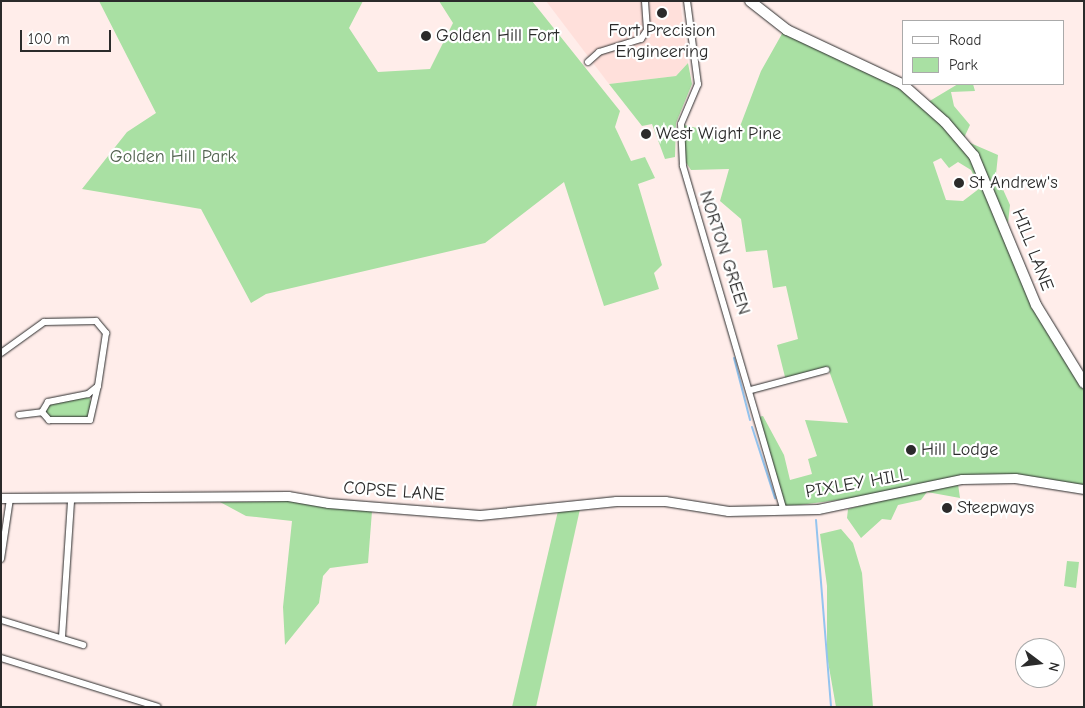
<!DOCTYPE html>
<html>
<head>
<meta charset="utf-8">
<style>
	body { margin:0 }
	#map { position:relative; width:1085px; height:708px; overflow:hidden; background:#ffedea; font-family:"Comic Neue",sans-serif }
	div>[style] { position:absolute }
	.built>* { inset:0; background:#ffe0db }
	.green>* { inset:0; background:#a9e0a3 }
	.stream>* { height:2px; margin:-1px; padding:0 1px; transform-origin:1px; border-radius:1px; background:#94c4ef }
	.roads { filter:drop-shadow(0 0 1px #2b2b2b) drop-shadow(0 0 1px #2b2b2b) }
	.street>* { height:6px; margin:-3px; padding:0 3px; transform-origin:3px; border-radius:3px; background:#fff }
	.secondary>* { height:9px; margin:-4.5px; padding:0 4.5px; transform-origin:4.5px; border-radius:4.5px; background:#fff }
	.primary>* { height:10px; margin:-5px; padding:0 5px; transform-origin:5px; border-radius:5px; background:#fff }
	.dots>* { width:14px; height:14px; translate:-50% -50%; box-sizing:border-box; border:2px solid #fff; border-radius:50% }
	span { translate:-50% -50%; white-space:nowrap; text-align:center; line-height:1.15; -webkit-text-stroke:4.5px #fff; paint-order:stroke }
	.poi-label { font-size:18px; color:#2b2b2b }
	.left { translate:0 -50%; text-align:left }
	.park-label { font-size:18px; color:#51614f }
	.street-label { font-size:18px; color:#2b2b2b }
	.frame { position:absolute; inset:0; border:2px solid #2b2b2b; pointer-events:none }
	.legend { position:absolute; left:902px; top:20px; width:162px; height:65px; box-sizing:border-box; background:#fff; border:1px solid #aaa; margin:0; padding:6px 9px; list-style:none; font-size:15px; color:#2b2b2b }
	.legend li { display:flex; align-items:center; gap:10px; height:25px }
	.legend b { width:25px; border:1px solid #aaa }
	.north { position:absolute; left:1015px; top:638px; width:50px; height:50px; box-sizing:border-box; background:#fff; border:1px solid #aaa; border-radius:50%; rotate:105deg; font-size:14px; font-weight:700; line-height:20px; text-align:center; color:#2b2b2b }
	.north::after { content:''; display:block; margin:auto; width:18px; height:22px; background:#2b2b2b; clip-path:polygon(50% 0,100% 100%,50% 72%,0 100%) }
	.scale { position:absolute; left:20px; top:30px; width:91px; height:22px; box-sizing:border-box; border:2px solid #2b2b2b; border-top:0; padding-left:6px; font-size:15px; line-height:18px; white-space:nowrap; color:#2b2b2b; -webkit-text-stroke:4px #fff; paint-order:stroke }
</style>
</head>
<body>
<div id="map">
	<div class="built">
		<div style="clip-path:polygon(546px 1px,680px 1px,688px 63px,676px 76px,609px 84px)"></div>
	</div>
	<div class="green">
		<div style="clip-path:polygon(99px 1px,363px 1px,349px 28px,378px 72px,430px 69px,453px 23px,439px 1px,532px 1px,620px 111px,615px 127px,631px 161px,645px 157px,655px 178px,638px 184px,662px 265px,654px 273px,659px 289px,604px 306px,564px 182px,485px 243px,266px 294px,251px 303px,201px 209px,82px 189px,127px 132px,156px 113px)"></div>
		<div style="clip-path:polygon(evenodd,783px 32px,899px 88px,968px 142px,998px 155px,996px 174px,1010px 205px,1008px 223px,995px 195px,991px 197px,1063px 354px,1084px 389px,1084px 486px,957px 477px,960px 498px,927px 492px,921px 500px,898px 505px,891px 520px,882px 519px,861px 538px,847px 518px,848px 509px,863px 505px,863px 497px,783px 507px,758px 417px,763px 416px,784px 455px,790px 480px,812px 474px,808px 459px,817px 456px,805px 420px,848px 423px,828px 368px,786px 381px,777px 345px,798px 339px,786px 286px,773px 288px,767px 250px,746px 252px,741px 219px,720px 201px,729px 169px,691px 170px,685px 161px,682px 139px,684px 125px,736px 137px,761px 71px,783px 32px,941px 158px,949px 168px,958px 162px,971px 170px,980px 188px,963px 201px,946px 200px,933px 162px,941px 158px)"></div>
		<div style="clip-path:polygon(688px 63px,692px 84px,676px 123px,675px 157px,665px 159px,652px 124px,642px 126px,609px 84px,676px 76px)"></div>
		<div style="clip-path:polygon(958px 84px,973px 84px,975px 91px,951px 92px,954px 106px,970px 125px,963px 140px,928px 102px)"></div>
		<div style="clip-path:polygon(88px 394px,95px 412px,90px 420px,49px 420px,42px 412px,48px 402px)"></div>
		<div style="clip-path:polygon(290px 501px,372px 511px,368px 563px,330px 568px,323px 576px,319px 603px,285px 645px,283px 607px,292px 521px,246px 516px,220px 502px)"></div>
		<div style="clip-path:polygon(580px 509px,536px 707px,512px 707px,558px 511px)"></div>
		<div style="clip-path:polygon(841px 529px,853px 543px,862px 573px,873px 707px,836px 707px,827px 656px,827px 586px,820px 534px)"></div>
		<div style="clip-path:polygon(1067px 561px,1079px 562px,1076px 588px,1064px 586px)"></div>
	</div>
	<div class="stream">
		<div style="left:734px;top:358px;width:64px;rotate:75.5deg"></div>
		<div style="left:752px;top:427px;width:75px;rotate:72.1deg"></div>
		<div style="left:816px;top:520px;width:188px;rotate:85.4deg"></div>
	</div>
	<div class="roads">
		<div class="street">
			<div style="left:687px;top:1px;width:84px;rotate:82.5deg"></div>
			<div style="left:698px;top:84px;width:43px;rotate:113deg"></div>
			<div style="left:681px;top:124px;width:42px;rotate:87.3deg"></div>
			<div style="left:683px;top:166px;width:359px;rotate:73.7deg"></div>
			<div style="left:588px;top:62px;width:15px;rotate:-42deg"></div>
			<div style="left:599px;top:52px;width:44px;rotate:-17.2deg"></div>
			<div style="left:641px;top:39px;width:11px;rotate:-56deg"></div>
			<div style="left:647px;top:30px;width:29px;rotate:-94deg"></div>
			<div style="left:1px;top:353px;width:53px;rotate:-35.8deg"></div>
			<div style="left:44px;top:322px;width:52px;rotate:-1.1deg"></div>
			<div style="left:96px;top:321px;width:16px;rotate:50deg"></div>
			<div style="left:106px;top:333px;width:54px;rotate:98.6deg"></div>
			<div style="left:98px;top:386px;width:13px;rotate:141deg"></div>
			<div style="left:88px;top:394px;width:41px;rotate:168.7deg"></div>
			<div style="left:48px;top:402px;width:12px;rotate:121deg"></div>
			<div style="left:751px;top:390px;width:78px;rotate:-14.9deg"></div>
			<div style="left:42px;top:412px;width:11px;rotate:49deg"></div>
			<div style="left:49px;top:420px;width:41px"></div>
			<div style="left:90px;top:420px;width:35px;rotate:-77deg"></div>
			<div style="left:19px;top:415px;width:23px;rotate:-7deg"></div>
			<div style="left:1px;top:559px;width:61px;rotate:-81.5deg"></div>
			<div style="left:1px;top:620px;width:86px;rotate:17deg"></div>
			<div style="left:62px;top:637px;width:136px;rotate:-86.2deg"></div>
			<div style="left:1px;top:658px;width:164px;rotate:17.3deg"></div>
		</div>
		<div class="secondary">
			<div style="left:1px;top:498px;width:287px;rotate:-0.4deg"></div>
			<div style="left:288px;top:496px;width:41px;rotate:9.9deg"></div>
			<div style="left:328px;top:503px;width:152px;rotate:4.5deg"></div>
			<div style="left:480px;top:515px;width:137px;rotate:-5.9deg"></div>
			<div style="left:616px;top:501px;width:49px"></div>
			<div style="left:665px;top:501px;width:64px;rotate:9deg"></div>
			<div style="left:728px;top:511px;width:90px;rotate:-1.3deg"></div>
			<div style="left:818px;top:509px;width:147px;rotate:-11.8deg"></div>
			<div style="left:962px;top:479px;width:53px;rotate:-1.1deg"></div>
			<div style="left:1015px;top:478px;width:70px;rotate:9.1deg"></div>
		</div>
		<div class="primary">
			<div style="left:750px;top:1px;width:47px;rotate:38.1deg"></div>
			<div style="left:787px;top:30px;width:127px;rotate:25.2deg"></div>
			<div style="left:902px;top:84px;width:57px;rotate:41.5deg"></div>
			<div style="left:945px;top:122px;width:45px;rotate:49.5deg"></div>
			<div style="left:974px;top:156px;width:161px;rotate:67.4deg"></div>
			<div style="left:1036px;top:305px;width:92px;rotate:58.4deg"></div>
		</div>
	</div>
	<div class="dots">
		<div style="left:662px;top:13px;background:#2b2b2b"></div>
		<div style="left:426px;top:36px;background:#2b2b2b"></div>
		<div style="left:646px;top:134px;background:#2b2b2b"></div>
		<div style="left:959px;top:183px;background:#2b2b2b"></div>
		<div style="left:911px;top:450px;background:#2b2b2b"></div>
		<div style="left:947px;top:508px;background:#2b2b2b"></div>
	</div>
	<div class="poi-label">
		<span style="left:662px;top:42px">Fort Precision<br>Engineering</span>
		<span class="left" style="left:436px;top:36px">Golden Hill Fort</span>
		<span class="left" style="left:656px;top:134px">West Wight Pine</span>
		<span class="left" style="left:969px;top:183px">St Andrew's</span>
		<span class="left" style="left:921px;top:450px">Hill Lodge</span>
		<span class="left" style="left:957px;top:508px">Steepways</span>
	</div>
	<div class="park-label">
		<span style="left:173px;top:157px">Golden Hill Park</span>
	</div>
	<div class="street-label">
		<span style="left:1032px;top:250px;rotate:69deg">HILL LANE</span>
		<span style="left:724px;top:253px;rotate:72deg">NORTON GREEN</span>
		<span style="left:857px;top:484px;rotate:-10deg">PIXLEY HILL</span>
		<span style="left:394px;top:492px;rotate:4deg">COPSE LANE</span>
	</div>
	<div class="frame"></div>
	<ul class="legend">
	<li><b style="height:6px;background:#fff"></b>Road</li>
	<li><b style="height:14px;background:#a9e0a3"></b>Park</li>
	</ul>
	<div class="north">N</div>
	<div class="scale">100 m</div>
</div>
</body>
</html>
